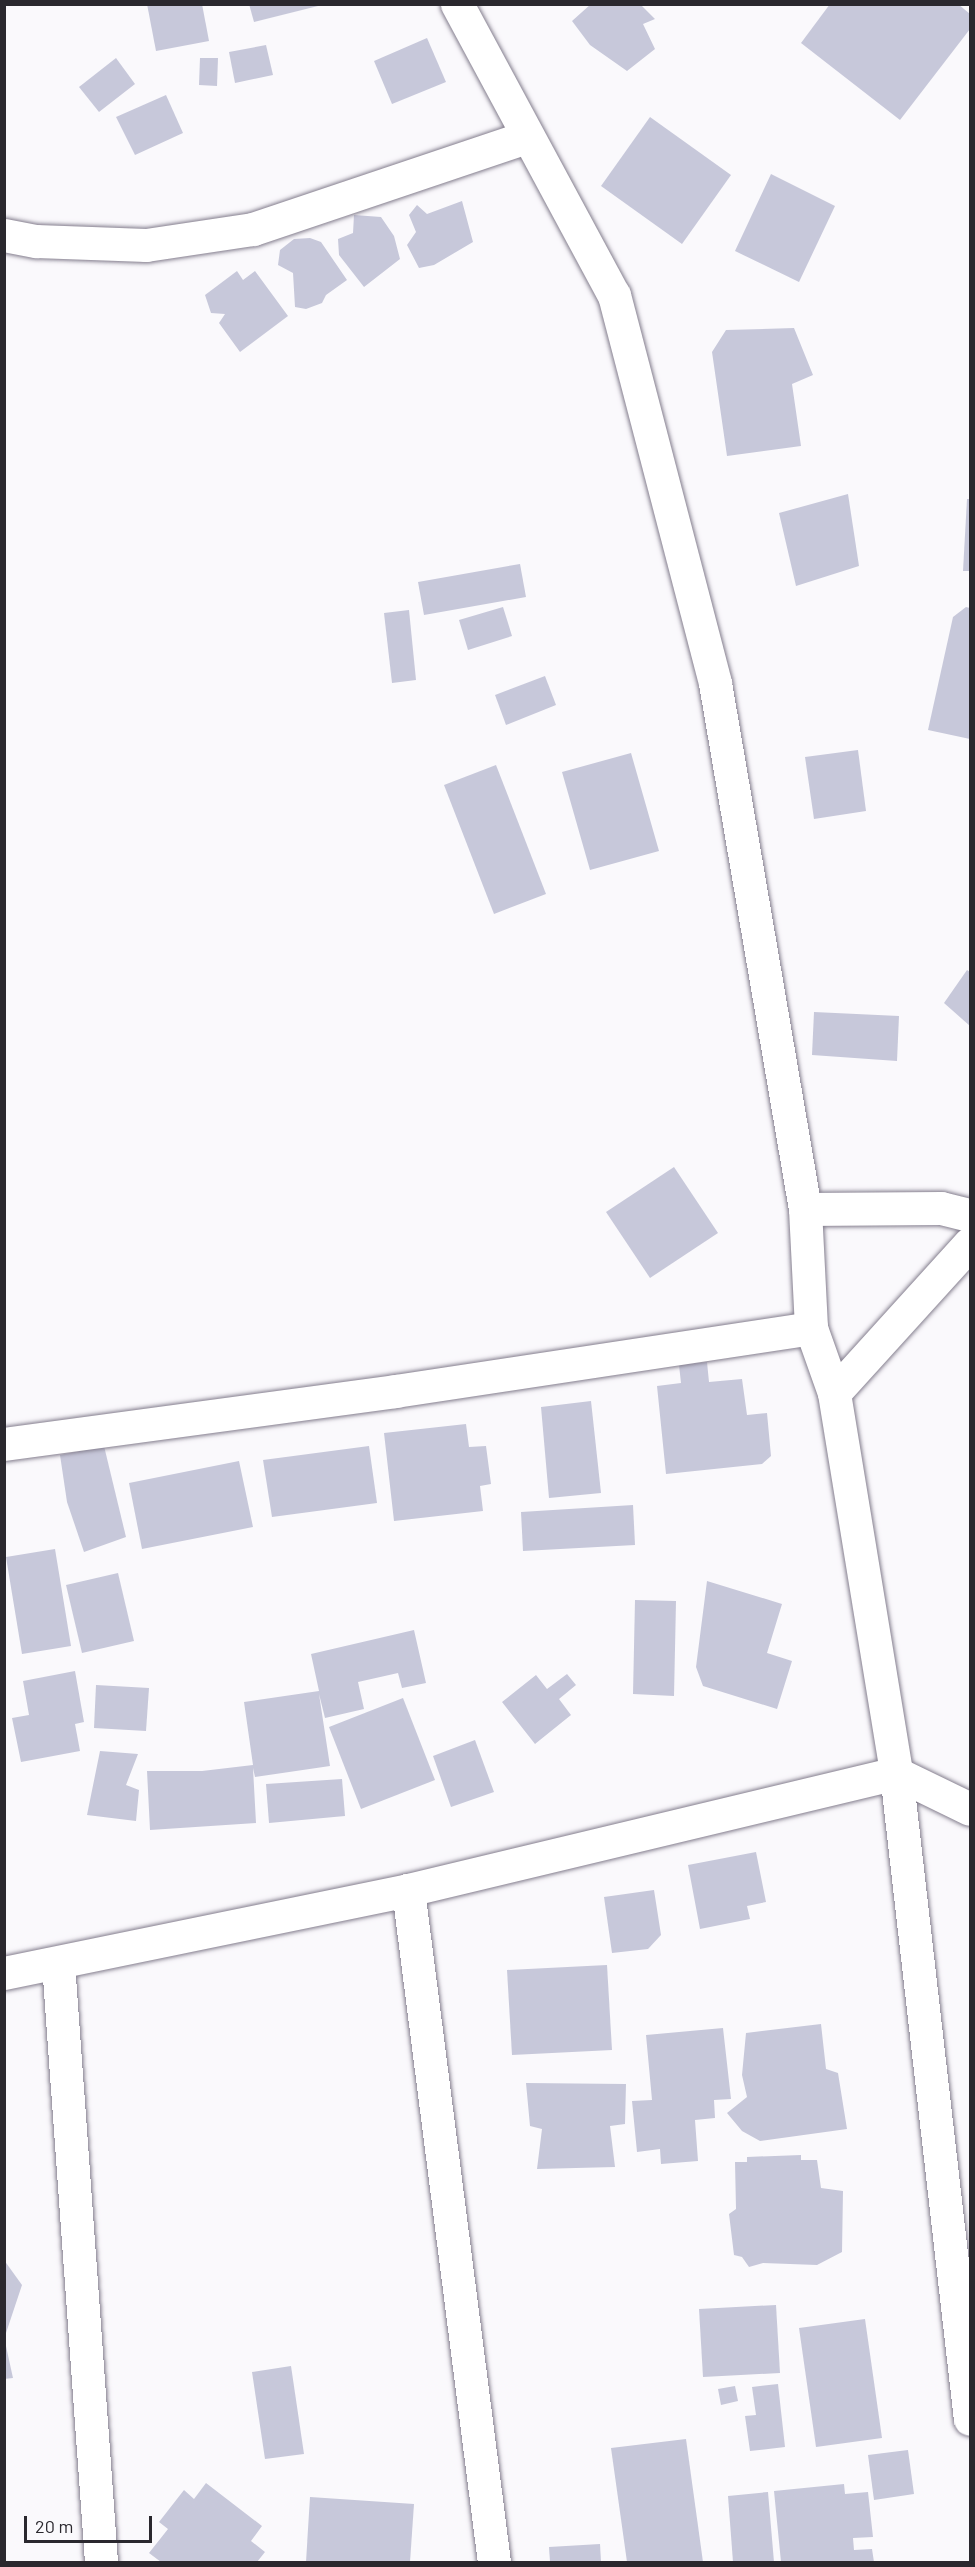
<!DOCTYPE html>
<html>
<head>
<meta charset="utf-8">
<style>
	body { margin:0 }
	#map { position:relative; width:975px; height:2567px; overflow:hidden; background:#faf9fc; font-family:Barlow,sans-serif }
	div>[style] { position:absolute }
	.building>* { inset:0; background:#c7c8da }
	.roads { filter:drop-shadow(0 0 2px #847e8e) drop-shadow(0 0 2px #847e8e) }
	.street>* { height:33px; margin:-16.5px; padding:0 16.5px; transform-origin:16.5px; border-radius:16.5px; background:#fff }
	.secondary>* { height:33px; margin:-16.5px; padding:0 16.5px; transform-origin:16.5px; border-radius:16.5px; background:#fff }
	span { translate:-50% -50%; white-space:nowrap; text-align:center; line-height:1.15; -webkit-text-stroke:5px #faf9fc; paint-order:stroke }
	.frame { position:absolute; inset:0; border:6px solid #2a282e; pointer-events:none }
	.scale { position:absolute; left:24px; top:2516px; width:128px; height:27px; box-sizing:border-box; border:3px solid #2a282e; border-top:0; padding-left:8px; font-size:18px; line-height:21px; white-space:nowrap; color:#2a282e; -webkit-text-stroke:4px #faf9fc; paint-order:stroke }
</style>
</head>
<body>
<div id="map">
	<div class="building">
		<div style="clip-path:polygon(147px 4px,202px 4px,209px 41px,156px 51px)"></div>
		<div style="clip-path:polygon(249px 4px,317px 4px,318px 6px,254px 22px)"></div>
		<div style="clip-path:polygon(591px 4px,640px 4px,655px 19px,643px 24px,655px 49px,627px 71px,590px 45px,572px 21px)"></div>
		<div style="clip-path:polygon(830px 4px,958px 4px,970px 14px,970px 29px,900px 120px,801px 43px)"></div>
		<div style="clip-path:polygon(427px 38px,446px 82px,392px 104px,374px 61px)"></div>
		<div style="clip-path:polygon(266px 45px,273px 75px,235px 83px,229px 52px)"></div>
		<div style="clip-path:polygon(116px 58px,135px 84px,99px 112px,79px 87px)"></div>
		<div style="clip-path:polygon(200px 58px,218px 58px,217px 86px,199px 85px)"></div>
		<div style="clip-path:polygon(166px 95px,183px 133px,135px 155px,116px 117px)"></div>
		<div style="clip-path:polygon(650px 117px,731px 175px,682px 244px,601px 186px)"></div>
		<div style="clip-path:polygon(771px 174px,835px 206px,799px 282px,735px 251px)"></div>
		<div style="clip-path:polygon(462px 201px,473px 242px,434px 265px,419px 268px,407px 245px,416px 232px,409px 215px,417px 205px,427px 214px)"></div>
		<div style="clip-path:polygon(354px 215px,381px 217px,394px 236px,400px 259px,364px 287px,339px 255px,338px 239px,353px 233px)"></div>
		<div style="clip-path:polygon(310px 238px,321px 242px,347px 280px,326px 295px,322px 303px,306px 309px,295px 307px,293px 273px,278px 265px,280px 250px,294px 239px)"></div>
		<div style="clip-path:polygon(237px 271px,243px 280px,255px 271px,288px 316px,240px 352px,219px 323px,225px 314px,211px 313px,205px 295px)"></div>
		<div style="clip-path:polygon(794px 328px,813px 375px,792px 384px,801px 446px,727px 456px,712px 352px,726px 330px)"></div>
		<div style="clip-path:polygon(848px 494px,859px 566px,796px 586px,779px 513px)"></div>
		<div style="clip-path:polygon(967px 499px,970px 499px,970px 571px,963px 571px)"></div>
		<div style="clip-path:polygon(520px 564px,526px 597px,424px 615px,418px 582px)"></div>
		<div style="clip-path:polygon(503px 607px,512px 636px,468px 650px,459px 620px)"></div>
		<div style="clip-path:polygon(966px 607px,970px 608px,970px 739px,928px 730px,953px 617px)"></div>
		<div style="clip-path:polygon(409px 610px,416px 680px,392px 683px,384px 613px)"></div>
		<div style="clip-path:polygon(545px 676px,556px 705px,506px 725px,495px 695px)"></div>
		<div style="clip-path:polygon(858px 750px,866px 811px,814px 819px,805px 757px)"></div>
		<div style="clip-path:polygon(631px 753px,659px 851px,590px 870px,562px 772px)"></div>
		<div style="clip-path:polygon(496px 765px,546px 894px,494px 914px,444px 785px)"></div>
		<div style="clip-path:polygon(967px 970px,970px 972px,970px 1026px,944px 1003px)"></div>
		<div style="clip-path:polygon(814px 1012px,899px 1016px,897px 1061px,812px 1055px)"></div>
		<div style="clip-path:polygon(674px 1167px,718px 1233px,650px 1278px,606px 1212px)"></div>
		<div style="clip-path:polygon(707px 1362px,709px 1382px,742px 1379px,747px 1415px,767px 1413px,771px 1456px,762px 1464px,666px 1474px,657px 1386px,681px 1383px,679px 1365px)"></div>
		<div style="clip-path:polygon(591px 1401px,601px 1493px,549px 1498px,541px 1407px)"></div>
		<div style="clip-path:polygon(466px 1424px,469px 1447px,486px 1446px,491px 1484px,480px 1486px,483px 1511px,394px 1521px,384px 1433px)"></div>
		<div style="clip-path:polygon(104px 1446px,126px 1537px,84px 1552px,67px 1502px,60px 1455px)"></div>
		<div style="clip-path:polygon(369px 1446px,377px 1503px,272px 1517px,263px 1460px)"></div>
		<div style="clip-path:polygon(239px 1461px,253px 1527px,142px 1549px,129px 1483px)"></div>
		<div style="clip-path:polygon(633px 1505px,635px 1545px,523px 1551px,521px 1512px)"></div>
		<div style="clip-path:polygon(55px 1549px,71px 1646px,22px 1654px,6px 1557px)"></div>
		<div style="clip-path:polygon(118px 1573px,134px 1641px,82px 1653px,66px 1585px)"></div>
		<div style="clip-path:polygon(707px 1581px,782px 1604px,767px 1653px,792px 1661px,777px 1709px,703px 1686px,696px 1667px)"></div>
		<div style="clip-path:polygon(635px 1600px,676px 1601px,674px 1696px,633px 1694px)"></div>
		<div style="clip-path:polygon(414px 1630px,426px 1683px,402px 1688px,398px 1673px,358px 1682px,364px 1709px,325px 1718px,319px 1694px,330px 1766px,255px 1777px,253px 1768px,256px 1823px,150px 1830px,147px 1771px,202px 1771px,253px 1765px,244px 1702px,319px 1691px,311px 1654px)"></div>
		<div style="clip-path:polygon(75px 1671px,84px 1722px,75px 1724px,80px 1751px,21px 1762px,12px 1718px,29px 1715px,23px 1681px)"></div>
		<div style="clip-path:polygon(567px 1674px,576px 1685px,559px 1699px,571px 1715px,535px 1744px,502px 1702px,536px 1675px,547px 1689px)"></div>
		<div style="clip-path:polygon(96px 1685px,149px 1688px,146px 1731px,94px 1728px)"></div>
		<div style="clip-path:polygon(403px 1698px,435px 1780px,361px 1809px,329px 1727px)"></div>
		<div style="clip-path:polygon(475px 1740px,494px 1792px,451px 1807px,433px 1756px)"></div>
		<div style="clip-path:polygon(100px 1751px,138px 1754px,126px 1785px,139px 1790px,136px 1821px,87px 1815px)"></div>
		<div style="clip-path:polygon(342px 1779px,345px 1816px,269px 1823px,266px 1784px)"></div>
		<div style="clip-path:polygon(756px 1852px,766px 1902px,747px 1906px,750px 1919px,700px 1929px,688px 1865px)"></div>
		<div style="clip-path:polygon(654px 1890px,661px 1935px,648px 1949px,612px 1953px,604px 1897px)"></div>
		<div style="clip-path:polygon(607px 1965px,612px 2050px,512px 2055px,507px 1970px)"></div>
		<div style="clip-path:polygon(821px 2024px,826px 2069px,838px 2073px,847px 2129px,760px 2141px,742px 2131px,727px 2113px,747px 2097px,742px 2075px,746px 2033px)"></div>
		<div style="clip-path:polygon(723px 2028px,731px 2099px,714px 2100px,715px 2118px,695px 2120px,698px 2161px,661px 2164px,660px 2149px,637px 2152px,632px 2101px,652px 2100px,646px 2035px)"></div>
		<div style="clip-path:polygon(526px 2083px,626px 2084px,625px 2124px,610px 2126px,615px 2167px,537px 2169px,542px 2129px,530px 2126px)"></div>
		<div style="clip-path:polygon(801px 2155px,801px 2160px,817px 2160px,821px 2188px,843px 2191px,842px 2252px,817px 2265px,763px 2263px,749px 2267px,742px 2257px,734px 2255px,729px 2214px,736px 2209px,735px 2162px,747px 2162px,747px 2157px)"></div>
		<div style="clip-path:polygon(4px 2260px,22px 2285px,5px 2336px,4px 2336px)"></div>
		<div style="clip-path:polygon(776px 2305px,780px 2373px,703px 2377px,699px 2309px)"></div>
		<div style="clip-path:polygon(865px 2319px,882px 2438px,816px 2447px,799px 2328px)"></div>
		<div style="clip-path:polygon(4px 2337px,13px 2378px,4px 2379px)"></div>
		<div style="clip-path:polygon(291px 2366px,304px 2454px,265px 2459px,252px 2372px)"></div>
		<div style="clip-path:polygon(778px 2384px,785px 2447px,750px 2451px,745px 2416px,756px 2415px,752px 2387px)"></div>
		<div style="clip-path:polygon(735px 2386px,738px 2401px,721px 2405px,718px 2389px)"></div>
		<div style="clip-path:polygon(686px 2439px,703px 2562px,627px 2562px,611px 2448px)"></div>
		<div style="clip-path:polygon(908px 2450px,914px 2494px,874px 2500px,868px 2455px)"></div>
		<div style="clip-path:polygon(206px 2483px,262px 2526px,251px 2541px,265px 2552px,257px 2562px,161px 2562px,149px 2553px,168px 2529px,159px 2522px,184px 2490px,194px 2499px)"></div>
		<div style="clip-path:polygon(844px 2484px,845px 2494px,868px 2492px,873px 2537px,853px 2538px,854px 2550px,872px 2549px,874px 2562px,781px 2562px,774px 2491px)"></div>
		<div style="clip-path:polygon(768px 2492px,774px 2562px,733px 2562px,728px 2496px)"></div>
		<div style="clip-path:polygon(310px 2497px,414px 2504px,410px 2562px,306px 2562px)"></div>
		<div style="clip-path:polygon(600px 2544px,601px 2562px,550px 2562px,549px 2547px)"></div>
	</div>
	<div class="roads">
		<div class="street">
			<div style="left:4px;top:235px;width:33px;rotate:11deg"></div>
			<div style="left:36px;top:241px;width:110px;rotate:2.1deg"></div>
			<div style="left:146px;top:245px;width:108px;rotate:-8.5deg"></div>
			<div style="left:253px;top:229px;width:288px;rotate:-18.6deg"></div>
			<div style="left:805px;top:1209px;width:136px;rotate:-0.4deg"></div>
			<div style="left:941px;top:1208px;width:30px;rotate:14deg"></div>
			<div style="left:834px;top:1393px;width:202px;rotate:-47.8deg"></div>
			<div style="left:4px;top:1444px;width:395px;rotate:-7.7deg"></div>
			<div style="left:395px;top:1391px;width:421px;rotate:-8.6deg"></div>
			<div style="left:408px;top:1890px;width:677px;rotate:82.71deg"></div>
			<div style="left:58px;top:1963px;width:601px;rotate:85.89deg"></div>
			<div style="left:4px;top:1973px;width:412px;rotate:-11.6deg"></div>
			<div style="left:408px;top:1890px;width:502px;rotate:-13.48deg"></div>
			<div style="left:896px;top:1773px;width:82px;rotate:25.9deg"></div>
		</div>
		<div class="secondary">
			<div style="left:457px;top:4px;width:331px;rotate:61.7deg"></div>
			<div style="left:614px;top:295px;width:401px;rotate:75.4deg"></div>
			<div style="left:715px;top:683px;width:534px;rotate:80.29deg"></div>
			<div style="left:805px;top:1209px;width:119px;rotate:87.1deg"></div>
			<div style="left:811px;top:1328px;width:69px;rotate:70.5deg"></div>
			<div style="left:834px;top:1393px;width:385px;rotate:80.7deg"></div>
			<div style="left:896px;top:1773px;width:650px;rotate:83.47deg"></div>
		</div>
	</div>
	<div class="frame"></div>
	<div class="scale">20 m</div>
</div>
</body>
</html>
